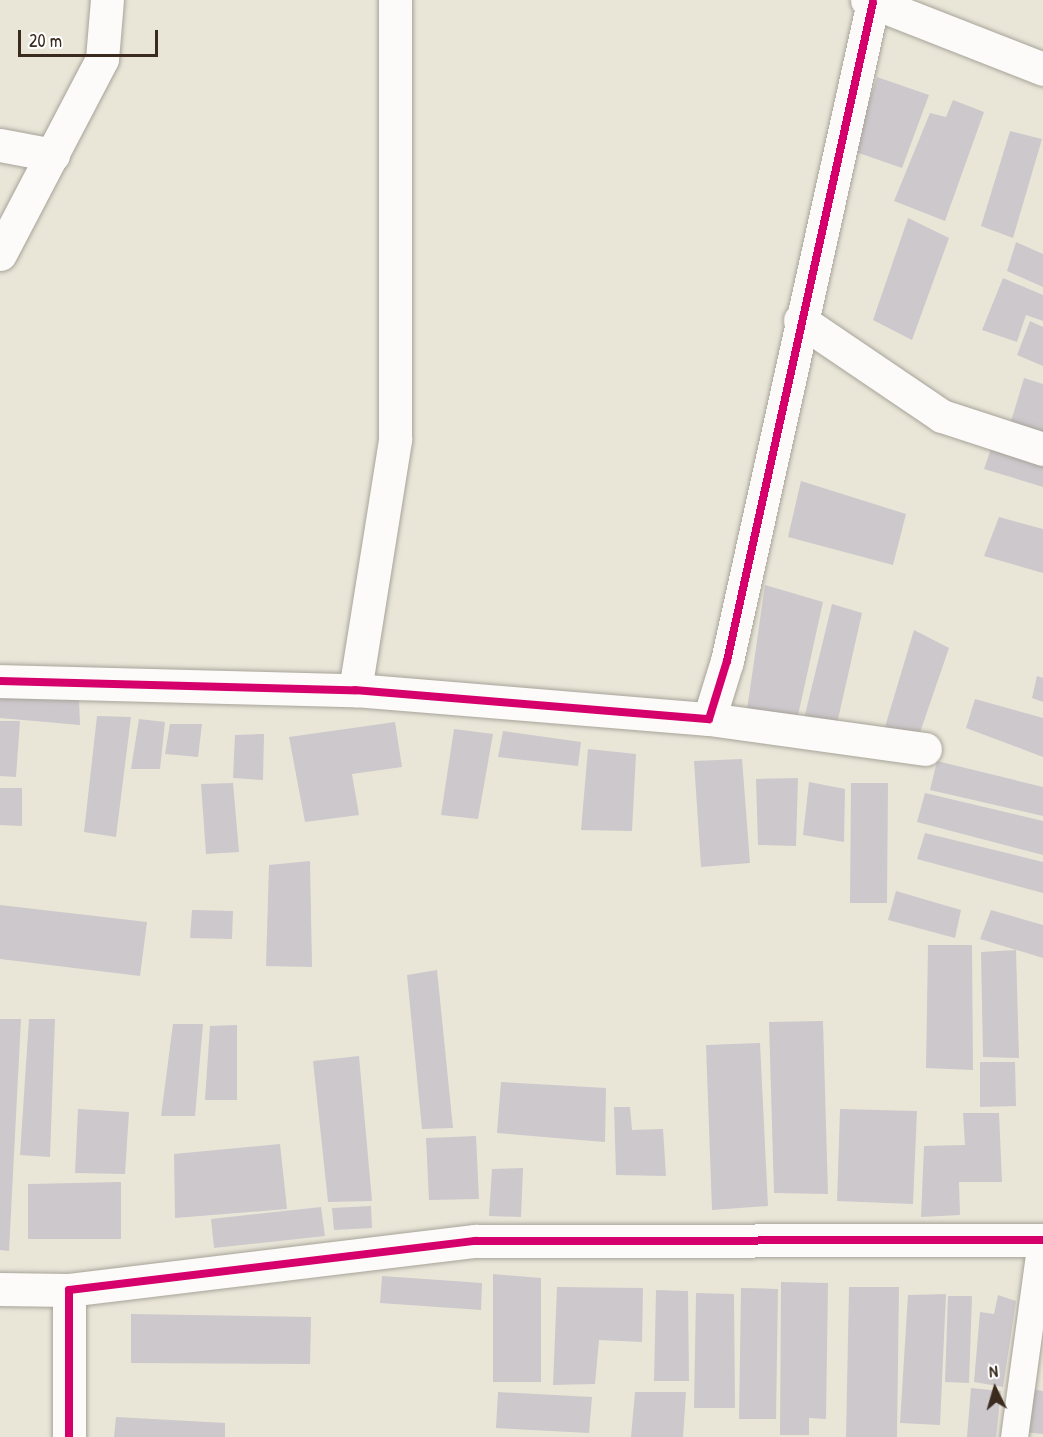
<!DOCTYPE html>
<html>
<head>
<meta charset="utf-8">
<style>
	body { margin:0 }
	#map { position:relative; width:1043px; height:1437px; overflow:hidden; background:#e9e6d8; font-family:"Patrick Hand",sans-serif }
	div>[style] { position:absolute }
	.building>* { inset:0; background:#cdc8cc }
	.roads { filter:drop-shadow(0 0 2px #a7a399) drop-shadow(0 0 2px #a7a399) }
	.service>* { height:27px; margin:-13.5px; padding:0 13.5px; transform-origin:13.5px; border-radius:13.5px; background:#fcfbf9 }
	.minor>* { height:33px; margin:-16.5px; padding:0 16.5px; transform-origin:16.5px; border-radius:16.5px; background:#fcfbf9 }
	.cycleway>* { height:8px; margin:-4px; padding:0 4px; transform-origin:4px; border-radius:4px; background:#d6006c }
	span { translate:-50% -50%; white-space:nowrap; text-align:center; line-height:1.15; -webkit-text-stroke:6px #fff; paint-order:stroke }
	.north { position:absolute; left:965px; top:1359px; width:60px; height:60px; -webkit-text-stroke:4px #fff; paint-order:stroke; rotate:355deg; font-size:16px; font-weight:700; line-height:24px; text-align:center; color:#3b2a1e }
	.north::after { content:''; display:block; margin:auto; width:21px; height:27px; background:#3b2a1e; clip-path:polygon(50% 0,100% 100%,50% 72%,0 100%) }
	.scale { position:absolute; left:18px; top:30px; width:140px; height:27px; box-sizing:border-box; border:3px solid #3b2a1e; border-top:0; padding-left:8px; font-size:18px; line-height:21px; white-space:nowrap; color:#3b2a1e; -webkit-text-stroke:4px #fff; paint-order:stroke }
</style>
</head>
<body>
<div id="map">
	<div class="building">
		<div style="clip-path:polygon(877px 77px,929px 95px,902px 168px,853px 151px)"></div>
		<div style="clip-path:polygon(953px 100px,984px 112px,945px 221px,894px 201px,930px 113px,946px 117px)"></div>
		<div style="clip-path:polygon(1010px 131px,1042px 139px,1013px 238px,981px 226px)"></div>
		<div style="clip-path:polygon(908px 218px,949px 238px,912px 340px,873px 320px)"></div>
		<div style="clip-path:polygon(1016px 242px,1043px 254px,1043px 287px,1007px 271px)"></div>
		<div style="clip-path:polygon(1003px 278px,1043px 295px,1043px 321px,1026px 315px,1017px 342px,982px 330px)"></div>
		<div style="clip-path:polygon(1030px 321px,1043px 327px,1043px 366px,1017px 355px)"></div>
		<div style="clip-path:polygon(1024px 378px,1043px 384px,1043px 438px,1009px 428px)"></div>
		<div style="clip-path:polygon(994px 440px,1043px 459px,1043px 487px,984px 469px)"></div>
		<div style="clip-path:polygon(801px 481px,906px 514px,893px 565px,788px 537px)"></div>
		<div style="clip-path:polygon(999px 517px,1043px 529px,1043px 573px,984px 556px)"></div>
		<div style="clip-path:polygon(765px 585px,823px 602px,797px 720px,747px 710px)"></div>
		<div style="clip-path:polygon(832px 604px,862px 613px,834px 737px,803px 723px)"></div>
		<div style="clip-path:polygon(914px 630px,949px 648px,914px 750px,882px 737px)"></div>
		<div style="clip-path:polygon(1037px 676px,1043px 678px,1043px 702px,1032px 698px)"></div>
		<div style="clip-path:polygon(0 694px,79px 698px,80px 725px,0 718px)"></div>
		<div style="clip-path:polygon(975px 699px,1043px 718px,1043px 757px,966px 728px)"></div>
		<div style="clip-path:polygon(97px 716px,131px 717px,116px 837px,84px 832px)"></div>
		<div style="clip-path:polygon(139px 719px,165px 722px,160px 769px,131px 769px)"></div>
		<div style="clip-path:polygon(0 721px,20px 721px,16px 777px,0 776px)"></div>
		<div style="clip-path:polygon(395px 722px,402px 767px,352px 774px,359px 815px,305px 822px,289px 737px)"></div>
		<div style="clip-path:polygon(170px 724px,202px 724px,198px 757px,165px 754px)"></div>
		<div style="clip-path:polygon(454px 729px,493px 734px,478px 819px,441px 815px)"></div>
		<div style="clip-path:polygon(503px 731px,581px 742px,578px 766px,498px 757px)"></div>
		<div style="clip-path:polygon(264px 734px,263px 780px,233px 778px,235px 735px)"></div>
		<div style="clip-path:polygon(588px 749px,636px 754px,632px 831px,581px 830px)"></div>
		<div style="clip-path:polygon(742px 759px,750px 863px,701px 867px,694px 761px)"></div>
		<div style="clip-path:polygon(937px 761px,1043px 787px,1043px 816px,930px 790px)"></div>
		<div style="clip-path:polygon(798px 778px,796px 846px,758px 845px,756px 779px)"></div>
		<div style="clip-path:polygon(809px 782px,845px 789px,844px 842px,803px 835px)"></div>
		<div style="clip-path:polygon(233px 783px,239px 852px,206px 854px,201px 784px)"></div>
		<div style="clip-path:polygon(851px 783px,888px 783px,887px 903px,850px 903px)"></div>
		<div style="clip-path:polygon(0 788px,22px 788px,22px 826px,0 825px)"></div>
		<div style="clip-path:polygon(925px 793px,1043px 821px,1043px 855px,917px 822px)"></div>
		<div style="clip-path:polygon(925px 833px,1043px 862px,1043px 893px,917px 859px)"></div>
		<div style="clip-path:polygon(310px 861px,312px 967px,266px 966px,269px 865px)"></div>
		<div style="clip-path:polygon(896px 891px,961px 910px,955px 938px,888px 920px)"></div>
		<div style="clip-path:polygon(0 905px,147px 922px,140px 976px,0 959px)"></div>
		<div style="clip-path:polygon(192px 910px,233px 911px,232px 939px,190px 938px)"></div>
		<div style="clip-path:polygon(991px 910px,1043px 925px,1043px 958px,980px 939px)"></div>
		<div style="clip-path:polygon(928px 945px,972px 945px,973px 1070px,926px 1068px)"></div>
		<div style="clip-path:polygon(1016px 950px,1019px 1058px,983px 1057px,981px 952px)"></div>
		<div style="clip-path:polygon(437px 970px,453px 1128px,422px 1129px,407px 975px)"></div>
		<div style="clip-path:polygon(0 1019px,21px 1019px,9px 1251px,0 1250px)"></div>
		<div style="clip-path:polygon(29px 1019px,55px 1019px,50px 1157px,20px 1155px)"></div>
		<div style="clip-path:polygon(823px 1021px,828px 1194px,774px 1193px,769px 1022px)"></div>
		<div style="clip-path:polygon(173px 1024px,203px 1024px,195px 1116px,161px 1116px)"></div>
		<div style="clip-path:polygon(237px 1025px,237px 1100px,205px 1100px,210px 1026px)"></div>
		<div style="clip-path:polygon(760px 1043px,768px 1206px,712px 1210px,706px 1045px)"></div>
		<div style="clip-path:polygon(359px 1056px,372px 1201px,328px 1202px,313px 1061px)"></div>
		<div style="clip-path:polygon(980px 1062px,1015px 1062px,1016px 1106px,980px 1107px)"></div>
		<div style="clip-path:polygon(501px 1082px,606px 1088px,605px 1142px,497px 1133px)"></div>
		<div style="clip-path:polygon(614px 1107px,630px 1107px,632px 1130px,663px 1129px,666px 1176px,616px 1175px)"></div>
		<div style="clip-path:polygon(78px 1109px,129px 1112px,125px 1174px,75px 1173px)"></div>
		<div style="clip-path:polygon(840px 1109px,917px 1111px,913px 1204px,837px 1201px)"></div>
		<div style="clip-path:polygon(963px 1113px,999px 1113px,1002px 1182px,959px 1182px,960px 1215px,921px 1217px,924px 1146px,965px 1145px)"></div>
		<div style="clip-path:polygon(476px 1136px,479px 1199px,429px 1200px,426px 1138px)"></div>
		<div style="clip-path:polygon(280px 1144px,287px 1209px,175px 1218px,174px 1154px)"></div>
		<div style="clip-path:polygon(523px 1168px,521px 1217px,489px 1216px,492px 1169px)"></div>
		<div style="clip-path:polygon(121px 1182px,121px 1239px,28px 1239px,28px 1184px)"></div>
		<div style="clip-path:polygon(371px 1206px,372px 1228px,334px 1230px,332px 1208px)"></div>
		<div style="clip-path:polygon(321px 1207px,325px 1236px,214px 1248px,211px 1219px)"></div>
		<div style="clip-path:polygon(493px 1274px,541px 1278px,541px 1382px,493px 1382px)"></div>
		<div style="clip-path:polygon(382px 1276px,482px 1283px,481px 1310px,380px 1303px)"></div>
		<div style="clip-path:polygon(781px 1282px,828px 1283px,826px 1419px,809px 1418px,809px 1435px,780px 1435px)"></div>
		<div style="clip-path:polygon(557px 1287px,643px 1288px,642px 1342px,599px 1340px,595px 1384px,553px 1385px)"></div>
		<div style="clip-path:polygon(849px 1287px,899px 1287px,897px 1437px,846px 1437px)"></div>
		<div style="clip-path:polygon(741px 1288px,778px 1289px,776px 1419px,739px 1419px)"></div>
		<div style="clip-path:polygon(656px 1290px,688px 1291px,689px 1381px,654px 1381px)"></div>
		<div style="clip-path:polygon(696px 1293px,734px 1294px,735px 1408px,694px 1408px)"></div>
		<div style="clip-path:polygon(946px 1294px,940px 1425px,900px 1423px,908px 1295px)"></div>
		<div style="clip-path:polygon(998px 1295px,1016px 1301px,1003px 1387px,974px 1382px,980px 1312px,994px 1314px)"></div>
		<div style="clip-path:polygon(948px 1296px,972px 1296px,969px 1383px,945px 1382px)"></div>
		<div style="clip-path:polygon(131px 1314px,311px 1317px,310px 1364px,131px 1363px)"></div>
		<div style="clip-path:polygon(1019px 1387px,1043px 1391px,1043px 1434px,1013px 1431px)"></div>
		<div style="clip-path:polygon(971px 1388px,1001px 1391px,996px 1437px,967px 1437px)"></div>
		<div style="clip-path:polygon(498px 1392px,592px 1397px,589px 1433px,496px 1428px)"></div>
		<div style="clip-path:polygon(635px 1392px,686px 1392px,683px 1437px,631px 1437px)"></div>
		<div style="clip-path:polygon(116px 1417px,225px 1423px,225px 1437px,114px 1437px)"></div>
	</div>
	<div class="roads">
		<div class="service">
			<div style="left:1014px;top:1437px;width:199px;rotate:-82.2deg"></div>
		</div>
		<div class="minor">
			<div style="left:867px;top:0;width:189px;rotate:21.4deg"></div>
			<div style="left:0;top:145px;width:54px;rotate:10.7deg"></div>
			<div style="left:0;top:254px;width:220px;rotate:-62.4deg"></div>
			<div style="left:102px;top:59px;width:59px;rotate:-85.2deg"></div>
			<div style="left:800px;top:320px;width:171px;rotate:34.1deg"></div>
			<div style="left:942px;top:416px;width:106px;rotate:18.1deg"></div>
			<div style="left:0;top:681px;width:355px;rotate:1.5deg"></div>
			<div style="left:355px;top:690px;width:355px;rotate:4.7deg"></div>
			<div style="left:709px;top:719px;width:61px;rotate:-72.8deg"></div>
			<div style="left:727px;top:661px;width:675px;rotate:-77.51deg"></div>
			<div style="left:355px;top:690px;width:254px;rotate:-80.9deg"></div>
			<div style="left:395px;top:439px;width:439px;rotate:-90deg"></div>
			<div style="left:709px;top:719px;width:218px;rotate:7.9deg"></div>
			<div style="left:0;top:1289px;width:69px;rotate:0.8deg"></div>
			<div style="left:69px;top:1437px;width:147px;rotate:-90deg"></div>
			<div style="left:69px;top:1290px;width:409px;rotate:-6.9deg"></div>
			<div style="left:475px;top:1241px;width:568px;rotate:-0.1deg"></div>
		</div>
	</div>
	<div class="cycleway">
		<div style="left:0;top:681px;width:355px;rotate:1.5deg"></div>
		<div style="left:355px;top:690px;width:355px;rotate:4.7deg"></div>
		<div style="left:709px;top:719px;width:61px;rotate:-72.8deg"></div>
		<div style="left:727px;top:661px;width:675px;rotate:-77.51deg"></div>
		<div style="left:69px;top:1437px;width:147px;rotate:-90deg"></div>
		<div style="left:69px;top:1290px;width:409px;rotate:-6.9deg"></div>
		<div style="left:475px;top:1241px;width:568px;rotate:-0.1deg"></div>
	</div>
	<div class="north">N</div>
	<div class="scale">20 m</div>
</div>
</body>
</html>
